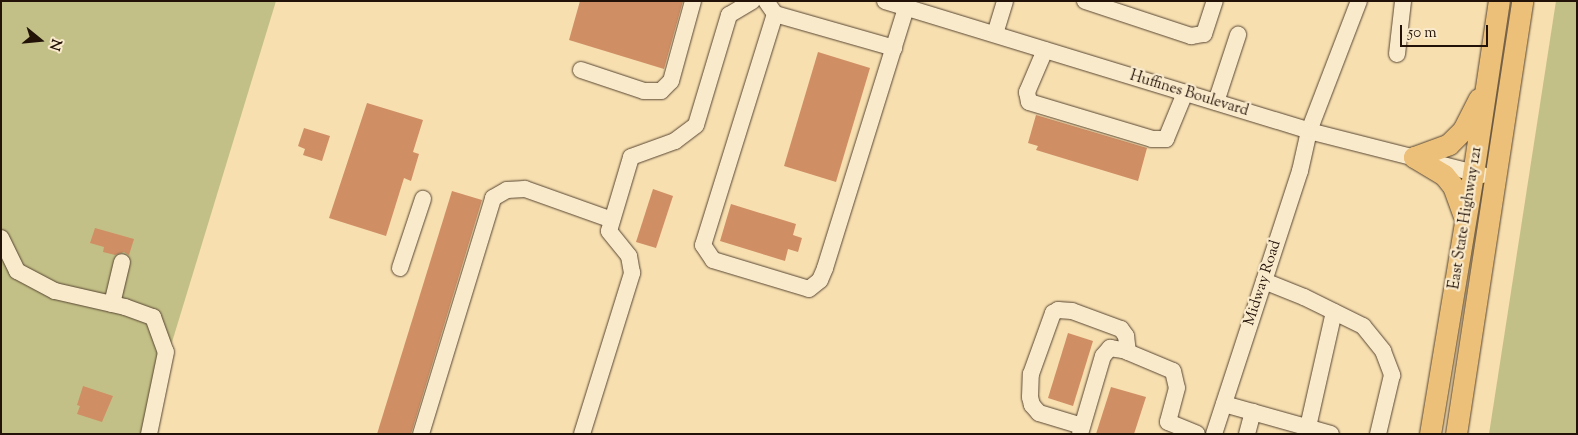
<!DOCTYPE html>
<html>
<head>
<meta charset="utf-8">
<style>
	body { margin:0 }
	#map { position:relative; width:1578px; height:435px; overflow:hidden; background:#f7dfb0; font-family:"Sorts Mill Goudy",serif }
	div>[style] { position:absolute }
	.green>* { inset:0; background:#c3c087 }
	.building>* { inset:0; background:#d08e64 }
	.roads { filter:drop-shadow(0 0 1px #574532) drop-shadow(0 0 1px #574532) }
	.minor>* { height:16px; margin:-8px; padding:0 8px; transform-origin:8px; border-radius:8px; background:#faeacc }
	.major>* { height:21px; margin:-10.5px; padding:0 10.5px; transform-origin:10.5px; border-radius:10.5px; background:#ecc078 }
	span { translate:-50% -50%; white-space:nowrap; text-align:center; line-height:1.15; -webkit-text-stroke:4.5px #faeacc; paint-order:stroke }
	.street-label { font-size:15px; color:#221208 }
	.frame { position:absolute; inset:0; border:2px solid #221208; pointer-events:none }
	.north { position:absolute; left:15px; top:15px; width:50px; height:50px; -webkit-text-stroke:4px #faeacc; paint-order:stroke; rotate:107deg; font-size:14px; font-weight:700; line-height:20px; text-align:center; color:#221208 }
	.north::after { content:''; display:block; margin:auto; width:18px; height:22px; background:#221208; clip-path:polygon(50% 0,100% 100%,50% 72%,0 100%) }
	.scale { position:absolute; left:1400px; top:25px; width:88px; height:22px; box-sizing:border-box; border:2px solid #221208; border-top:0; padding-left:6px; font-size:15px; line-height:18px; white-space:nowrap; color:#221208; -webkit-text-stroke:4px #faeacc; paint-order:stroke }
</style>
</head>
<body>
<div id="map">
	<div class="green">
		<div style="clip-path:polygon(1px 1px,276px 1px,144px 434px,1px 434px)"></div>
		<div style="clip-path:polygon(1556px 1px,1577px 1px,1577px 434px,1489px 434px)"></div>
	</div>
	<div class="building">
		<div style="clip-path:polygon(580px 1px,683px 1px,664px 69px,569px 40px)"></div>
		<div style="clip-path:polygon(818px 52px,870px 68px,836px 182px,784px 166px)"></div>
		<div style="clip-path:polygon(367px 103px,423px 120px,413px 152px,419px 154px,411px 181px,404px 178px,386px 236px,329px 218px)"></div>
		<div style="clip-path:polygon(1036px 115px,1147px 148px,1138px 181px,1036px 150px,1038px 146px,1028px 143px)"></div>
		<div style="clip-path:polygon(304px 128px,330px 136px,322px 161px,303px 155px,305px 149px,298px 146px)"></div>
		<div style="clip-path:polygon(653px 189px,673px 196px,656px 248px,636px 242px)"></div>
		<div style="clip-path:polygon(452px 191px,482px 200px,411px 434px,377px 434px)"></div>
		<div style="clip-path:polygon(731px 204px,796px 224px,793px 235px,802px 238px,798px 252px,788px 249px,785px 261px,720px 241px)"></div>
		<div style="clip-path:polygon(95px 228px,134px 239px,129px 255px,124px 252px,115px 255px,103px 252px,104px 247px,90px 243px)"></div>
		<div style="clip-path:polygon(1068px 333px,1093px 341px,1073px 406px,1048px 398px)"></div>
		<div style="clip-path:polygon(83px 386px,113px 396px,102px 422px,77px 414px,80px 406px,77px 405px)"></div>
		<div style="clip-path:polygon(1111px 387px,1146px 397px,1134px 434px,1096px 434px)"></div>
	</div>
	<div class="roads">
		<div class="minor">
			<div style="left:766px;top:1px;width:16px;rotate:55deg"></div>
			<div style="left:775px;top:14px;width:242px;rotate:107.3deg"></div>
			<div style="left:703px;top:245px;width:18px;rotate:56deg"></div>
			<div style="left:713px;top:260px;width:100px;rotate:16.8deg"></div>
			<div style="left:809px;top:289px;width:14px;rotate:-39deg"></div>
			<div style="left:820px;top:280px;width:13px;rotate:-67deg"></div>
			<div style="left:825px;top:268px;width:272px;rotate:-72.7deg"></div>
			<div style="left:885px;top:1px;width:443px;rotate:17deg"></div>
			<div style="left:1309px;top:131px;width:179px;rotate:14.2deg"></div>
			<div style="left:1085px;top:1px;width:112px;rotate:18.3deg"></div>
			<div style="left:1191px;top:36px;width:13px;rotate:-9deg"></div>
			<div style="left:1204px;top:34px;width:35px;rotate:-72deg"></div>
			<div style="left:775px;top:14px;width:124px;rotate:15.9deg"></div>
			<div style="left:995px;top:34px;width:34px;rotate:-73deg"></div>
			<div style="left:1045px;top:50px;width:46px;rotate:113.2deg"></div>
			<div style="left:1027px;top:92px;width:10px;rotate:79deg"></div>
			<div style="left:1029px;top:102px;width:128px;rotate:16.7deg"></div>
			<div style="left:1152px;top:139px;width:14px"></div>
			<div style="left:1166px;top:139px;width:50px;rotate:-67.6deg"></div>
			<div style="left:1397px;top:54px;width:53px;rotate:-83.5deg"></div>
			<div style="left:581px;top:70px;width:66px;rotate:18.4deg"></div>
			<div style="left:644px;top:91px;width:17px"></div>
			<div style="left:661px;top:91px;width:14px;rotate:-45deg"></div>
			<div style="left:671px;top:81px;width:83px;rotate:-74.6deg"></div>
			<div style="left:1216px;top:102px;width:71px;rotate:-71.8deg"></div>
			<div style="left:1px;top:238px;width:37px;rotate:64deg"></div>
			<div style="left:17px;top:271px;width:43px;rotate:27.8deg"></div>
			<div style="left:55px;top:291px;width:72px;rotate:12.9deg"></div>
			<div style="left:125px;top:307px;width:30px;rotate:20deg"></div>
			<div style="left:153px;top:317px;width:37px;rotate:70deg"></div>
			<div style="left:166px;top:352px;width:84px;rotate:101.7deg"></div>
			<div style="left:400px;top:268px;width:73px;rotate:-71.6deg"></div>
			<div style="left:1264px;top:281px;width:43px;rotate:21.8deg"></div>
			<div style="left:1304px;top:297px;width:66px;rotate:26.2deg"></div>
			<div style="left:1363px;top:326px;width:32px;rotate:51deg"></div>
			<div style="left:1383px;top:351px;width:26px;rotate:69deg"></div>
			<div style="left:1392px;top:375px;width:61px;rotate:103.3deg"></div>
			<div style="left:112px;top:304px;width:43px;rotate:-76.6deg"></div>
			<div style="left:1224px;top:404px;width:111px;rotate:15.7deg"></div>
			<div style="left:1082px;top:426px;width:45px;rotate:-163.2deg"></div>
			<div style="left:1039px;top:413px;width:11px;rotate:-131deg"></div>
			<div style="left:1032px;top:405px;width:8px;rotate:-104deg"></div>
			<div style="left:1030px;top:397px;width:23px;rotate:-88deg"></div>
			<div style="left:1031px;top:374px;width:65px;rotate:-70.2deg"></div>
			<div style="left:1053px;top:313px;width:6px;rotate:-31deg"></div>
			<div style="left:1058px;top:310px;width:14px;rotate:4deg"></div>
			<div style="left:1072px;top:311px;width:52px;rotate:20.2deg"></div>
			<div style="left:1121px;top:329px;width:9px;rotate:54deg"></div>
			<div style="left:1126px;top:336px;width:16px;rotate:83deg"></div>
			<div style="left:1308px;top:427px;width:118px;rotate:-77.3deg"></div>
			<div style="left:421px;top:434px;width:247px;rotate:-73deg"></div>
			<div style="left:493px;top:198px;width:16px;rotate:-30deg"></div>
			<div style="left:507px;top:190px;width:18px;rotate:-3deg"></div>
			<div style="left:525px;top:189px;width:92px;rotate:19.6deg"></div>
			<div style="left:582px;top:434px;width:169px;rotate:-72.7deg"></div>
			<div style="left:632px;top:273px;width:17px;rotate:-100deg"></div>
			<div style="left:629px;top:256px;width:32px;rotate:-129deg"></div>
			<div style="left:609px;top:231px;width:77px;rotate:-73.4deg"></div>
			<div style="left:631px;top:157px;width:47px;rotate:-20deg"></div>
			<div style="left:675px;top:141px;width:26px;rotate:-37deg"></div>
			<div style="left:696px;top:125px;width:115px;rotate:-73.3deg"></div>
			<div style="left:729px;top:15px;width:27px;rotate:-31deg"></div>
			<div style="left:1080px;top:434px;width:81px;rotate:-73.6deg"></div>
			<div style="left:1103px;top:356px;width:11px;rotate:-49deg"></div>
			<div style="left:1110px;top:348px;width:13px;rotate:9deg"></div>
			<div style="left:1123px;top:350px;width:54px;rotate:22.8deg"></div>
			<div style="left:1173px;top:371px;width:17px;rotate:77deg"></div>
			<div style="left:1177px;top:388px;width:35px;rotate:105deg"></div>
			<div style="left:1168px;top:422px;width:31px;rotate:22deg"></div>
			<div style="left:1214px;top:434px;width:277px;rotate:-71.9deg"></div>
			<div style="left:1300px;top:171px;width:41px;rotate:-77.3deg"></div>
			<div style="left:1309px;top:131px;width:139px;rotate:-69deg"></div>
			<div style="left:1247px;top:434px;width:23px;rotate:-75deg"></div>
		</div>
		<div class="major">
			<div style="left:1414px;top:157px;width:37px;rotate:-20deg"></div>
			<div style="left:1449px;top:144px;width:20px;rotate:-45deg"></div>
			<div style="left:1463px;top:130px;width:35px;rotate:-63deg"></div>
			<div style="left:1414px;top:157px;width:35px;rotate:31deg"></div>
			<div style="left:1444px;top:175px;width:14px;rotate:51deg"></div>
			<div style="left:1453px;top:186px;width:35px;rotate:70deg"></div>
			<div style="left:1430px;top:434px;width:264px;rotate:-80.6deg"></div>
			<div style="left:1473px;top:174px;width:175px;rotate:-81.5deg"></div>
			<div style="left:1456px;top:434px;width:438px;rotate:-81.3deg"></div>
		</div>
	</div>
	<div class="street-label">
		<span style="left:1189px;top:94px;rotate:17deg">Huffines Boulevard</span>
		<span style="left:1466px;top:218px;rotate:-81deg">East State Highway 121</span>
		<span style="left:1263px;top:283px;rotate:-72deg">Midway Road</span>
	</div>
	<div class="frame"></div>
	<div class="north">N</div>
	<div class="scale">50 m</div>
</div>
</body>
</html>
